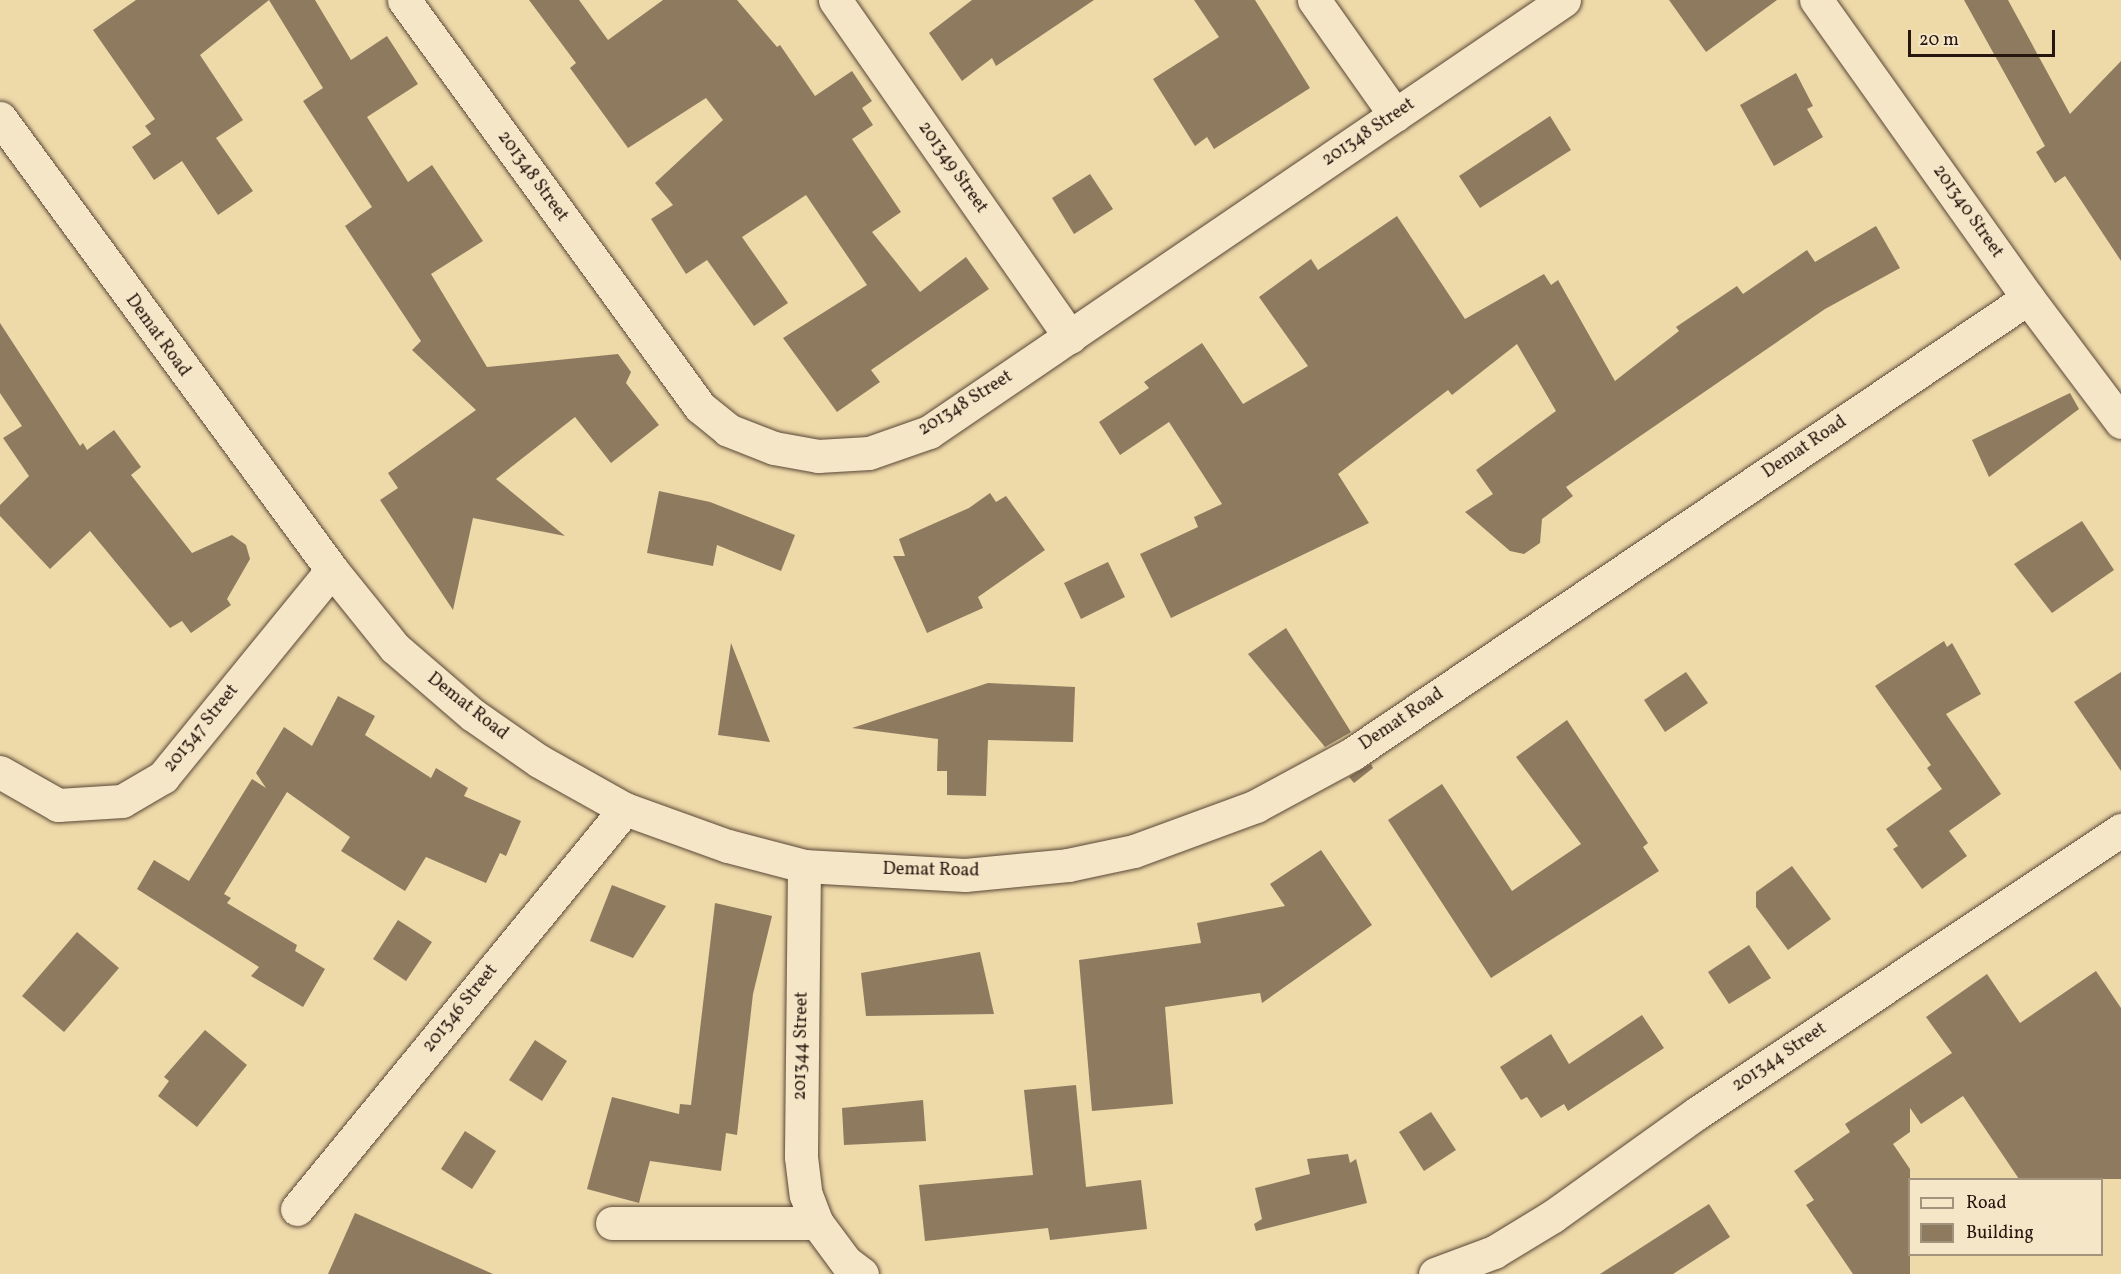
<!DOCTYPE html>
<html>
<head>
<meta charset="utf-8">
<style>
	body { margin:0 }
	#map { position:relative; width:2121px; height:1274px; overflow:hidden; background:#eed9a9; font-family:Vollkorn,serif }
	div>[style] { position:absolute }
	.building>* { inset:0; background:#8e7b5f }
	.roads { filter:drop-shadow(0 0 2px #594736) drop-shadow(0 0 2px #594736) }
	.street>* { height:33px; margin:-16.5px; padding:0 16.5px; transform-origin:16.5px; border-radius:16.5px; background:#f4e6c7 }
	.secondary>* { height:33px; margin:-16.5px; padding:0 16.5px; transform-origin:16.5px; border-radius:16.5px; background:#f4e6c7 }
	span { translate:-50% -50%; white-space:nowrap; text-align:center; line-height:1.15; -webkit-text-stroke:4.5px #f4e6c7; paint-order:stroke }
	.street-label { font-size:18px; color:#27160f }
	.legend { position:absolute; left:1908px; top:1178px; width:195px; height:78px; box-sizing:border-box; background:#f4e6c7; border:2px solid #a2937d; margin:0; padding:8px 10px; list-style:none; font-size:18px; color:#27160f }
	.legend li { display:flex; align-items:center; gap:12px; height:30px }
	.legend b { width:30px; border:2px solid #a2937d }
	.scale { position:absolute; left:1908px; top:30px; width:147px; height:27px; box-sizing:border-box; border:3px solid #27160f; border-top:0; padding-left:8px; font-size:18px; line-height:21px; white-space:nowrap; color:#27160f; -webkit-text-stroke:4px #f4e6c7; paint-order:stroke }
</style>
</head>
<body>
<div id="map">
	<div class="building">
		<div style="clip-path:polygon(136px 0,315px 0,351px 60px,387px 36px,418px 84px,367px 117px,408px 182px,432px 165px,483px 241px,431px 274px,487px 367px,618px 354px,631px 372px,626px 383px,659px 425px,611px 463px,575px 417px,496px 479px,565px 536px,473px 518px,453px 610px,380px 500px,398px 488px,388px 473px,476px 410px,412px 350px,421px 341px,345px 226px,372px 207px,303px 101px,323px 88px,269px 0,200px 55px,243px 120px,216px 138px,253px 191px,218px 215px,182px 161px,154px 180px,132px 147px,151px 134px,145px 126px,155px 119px,93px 30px)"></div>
		<div style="clip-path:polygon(529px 0,579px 0,608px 40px,663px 0,737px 0,777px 47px,780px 45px,815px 96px,852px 71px,872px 101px,862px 108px,873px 125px,852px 139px,901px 212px,872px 232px,920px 292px,966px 257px,989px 289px,871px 370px,880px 382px,837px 412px,783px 338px,867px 285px,806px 195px,742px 237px,788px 303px,754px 326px,707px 260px,686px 274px,651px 219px,673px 205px,655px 183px,723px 120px,706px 98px,628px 148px,570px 68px,576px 63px)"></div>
		<div style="clip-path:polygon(972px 0,1094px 0,996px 66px,992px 58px,962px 81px,929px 33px)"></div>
		<div style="clip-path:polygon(1194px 0,1255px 0,1310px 88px,1214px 149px,1207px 137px,1195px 146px,1153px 79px,1219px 37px)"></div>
		<div style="clip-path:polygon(1669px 0,1777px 0,1706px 52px)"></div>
		<div style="clip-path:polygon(1964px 0,2008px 0,2070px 114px,2121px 61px,2121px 261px,2065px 176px,2055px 183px,2036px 152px,2045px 146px)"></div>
		<div style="clip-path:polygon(1796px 73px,1813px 106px,1807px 109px,1823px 137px,1774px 166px,1740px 105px)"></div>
		<div style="clip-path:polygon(1550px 116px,1571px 150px,1480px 208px,1459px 176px)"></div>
		<div style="clip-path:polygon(1090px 174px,1113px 209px,1074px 234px,1052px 198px)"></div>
		<div style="clip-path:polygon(1397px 216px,1465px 319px,1544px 274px,1551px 285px,1558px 280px,1615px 381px,1679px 331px,1676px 327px,1737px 286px,1743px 294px,1807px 250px,1815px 262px,1876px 226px,1900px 268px,1825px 309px,1566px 487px,1573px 496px,1542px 519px,1540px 543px,1524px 554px,1510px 551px,1465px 512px,1493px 494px,1476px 470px,1556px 411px,1517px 344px,1452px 395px,1448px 390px,1338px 474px,1369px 523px,1171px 618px,1140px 554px,1198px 527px,1194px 517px,1222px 504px,1169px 422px,1120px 455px,1099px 422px,1149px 388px,1144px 382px,1202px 343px,1243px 404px,1308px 366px,1259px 297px,1311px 259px,1318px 270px)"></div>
		<div style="clip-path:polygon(0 323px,80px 446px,83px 443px,87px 450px,114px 430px,141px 467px,131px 475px,192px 553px,232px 535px,246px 545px,250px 559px,227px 599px,231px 605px,191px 633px,182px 621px,170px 628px,90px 531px,50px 569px,0 516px,0 505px,29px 476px,3px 438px,22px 426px,0 393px)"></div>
		<div style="clip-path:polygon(2070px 393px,2079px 409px,1989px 477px,1972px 440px)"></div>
		<div style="clip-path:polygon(659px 491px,710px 502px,795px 535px,781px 571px,717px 545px,713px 566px,647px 553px)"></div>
		<div style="clip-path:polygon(990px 493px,996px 502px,1006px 496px,1045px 550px,978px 597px,983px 608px,927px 633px,893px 556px,905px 556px,899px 539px,969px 508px)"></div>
		<div style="clip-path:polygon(2082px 521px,2114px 570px,2052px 613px,2014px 564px)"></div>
		<div style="clip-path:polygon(1108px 562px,1125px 597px,1081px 619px,1064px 583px)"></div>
		<div style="clip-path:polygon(1286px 628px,1351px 732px,1325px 747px,1248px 654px)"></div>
		<div style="clip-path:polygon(1944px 641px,1947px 647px,1952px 643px,1981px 694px,1946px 714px,2001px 794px,1949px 831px,1967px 856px,1922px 889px,1893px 849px,1898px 846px,1886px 829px,1942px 789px,1927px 768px,1931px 765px,1875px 686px)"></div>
		<div style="clip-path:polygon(731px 643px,770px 742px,718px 735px)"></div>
		<div style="clip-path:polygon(1686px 672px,1708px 703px,1665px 732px,1644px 700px)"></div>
		<div style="clip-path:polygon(2121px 672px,2121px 771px,2074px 702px)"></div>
		<div style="clip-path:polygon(988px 683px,1075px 687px,1073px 742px,988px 740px,986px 796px,947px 795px,947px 771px,937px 771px,938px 739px,852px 728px)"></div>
		<div style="clip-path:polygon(338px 696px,375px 716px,365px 735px,431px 778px,436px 768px,468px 788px,464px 796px,521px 821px,506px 856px,500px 853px,486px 883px,426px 857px,405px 891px,341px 851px,350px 837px,287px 792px,224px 894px,231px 898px,227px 903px,297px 945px,295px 951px,325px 969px,303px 1007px,251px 976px,259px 967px,137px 889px,154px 860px,189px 881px,252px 779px,266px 788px,256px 773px,284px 727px,312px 746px)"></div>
		<div style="clip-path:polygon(1567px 720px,1648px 843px,1643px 847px,1659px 871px,1491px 978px,1388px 820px,1442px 784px,1512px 891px,1581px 844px,1516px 757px)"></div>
		<div style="clip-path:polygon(1371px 764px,1373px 768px,1354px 783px,1349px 777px)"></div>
		<div style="clip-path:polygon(1321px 850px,1372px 925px,1262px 1003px,1260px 993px,1165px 1007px,1173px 1104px,1092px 1111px,1079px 960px,1201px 943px,1197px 923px,1285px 906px,1270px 884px)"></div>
		<div style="clip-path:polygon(1792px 866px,1831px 919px,1788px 950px,1756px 907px,1756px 892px)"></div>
		<div style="clip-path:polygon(612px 885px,666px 906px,633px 958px,590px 941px)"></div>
		<div style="clip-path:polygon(715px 903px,772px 916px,753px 994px,737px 1135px,726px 1133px,721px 1171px,650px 1161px,639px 1203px,587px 1189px,612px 1097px,679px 1114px,680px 1104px,691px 1105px)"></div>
		<div style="clip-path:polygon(398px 920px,432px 942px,406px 981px,373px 959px)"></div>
		<div style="clip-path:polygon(77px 932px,119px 968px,64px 1032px,22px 996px)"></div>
		<div style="clip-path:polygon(1749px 945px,1771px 978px,1729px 1004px,1708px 972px)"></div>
		<div style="clip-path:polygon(980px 952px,994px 1014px,866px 1016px,861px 973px)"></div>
		<div style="clip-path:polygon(2096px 971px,2121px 1008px,2121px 1179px,2019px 1179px,1963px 1096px,1921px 1124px,1910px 1108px,1910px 1132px,1893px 1144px,1910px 1169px,1910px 1274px,1853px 1274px,1806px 1205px,1814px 1200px,1794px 1171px,1850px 1132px,1845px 1124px,1952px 1053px,1926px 1017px,1987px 974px,2020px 1023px)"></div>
		<div style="clip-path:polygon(1642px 1015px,1664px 1048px,1568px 1111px,1564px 1104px,1541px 1118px,1527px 1097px,1521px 1100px,1500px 1067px,1551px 1034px,1569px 1064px)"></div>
		<div style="clip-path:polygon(205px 1030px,247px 1065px,197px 1127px,158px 1096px,169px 1081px,164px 1077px)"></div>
		<div style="clip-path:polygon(535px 1040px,567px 1061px,542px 1101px,509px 1080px)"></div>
		<div style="clip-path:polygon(1076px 1085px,1086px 1187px,1141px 1180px,1147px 1229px,1050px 1240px,1048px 1228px,925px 1241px,919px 1185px,1033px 1175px,1024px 1090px)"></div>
		<div style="clip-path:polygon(923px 1100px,926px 1141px,844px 1145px,842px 1108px)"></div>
		<div style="clip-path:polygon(1431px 1112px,1456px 1150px,1424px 1171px,1399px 1132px)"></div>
		<div style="clip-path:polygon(465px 1131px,496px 1151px,472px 1189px,441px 1169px)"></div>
		<div style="clip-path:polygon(1348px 1154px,1350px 1163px,1356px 1159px,1367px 1203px,1256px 1231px,1254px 1224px,1262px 1219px,1255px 1188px,1310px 1174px,1307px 1159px)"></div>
		<div style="clip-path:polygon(1709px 1204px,1730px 1237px,1673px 1274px,1600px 1274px)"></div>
		<div style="clip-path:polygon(355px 1213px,493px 1274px,328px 1274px)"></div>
	</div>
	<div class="roads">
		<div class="street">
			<div style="left:404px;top:0;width:503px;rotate:53.97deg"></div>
			<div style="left:700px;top:407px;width:36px;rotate:39deg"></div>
			<div style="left:728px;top:430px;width:49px;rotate:21.4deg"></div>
			<div style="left:774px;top:448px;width:45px;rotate:10.3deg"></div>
			<div style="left:818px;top:456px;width:51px;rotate:-3.4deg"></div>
			<div style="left:869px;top:453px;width:64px;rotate:-19.3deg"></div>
			<div style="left:929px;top:432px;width:768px;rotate:-34.23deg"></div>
			<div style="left:835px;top:0;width:411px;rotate:55.1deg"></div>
			<div style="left:1314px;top:0;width:141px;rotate:54.8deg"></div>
			<div style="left:2028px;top:298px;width:155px;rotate:53.1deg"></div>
			<div style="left:0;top:772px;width:67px;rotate:29.6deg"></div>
			<div style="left:58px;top:805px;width:64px;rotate:-3.6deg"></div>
			<div style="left:122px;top:801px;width:48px;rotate:-30.3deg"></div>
			<div style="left:163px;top:777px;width:267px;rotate:-50.8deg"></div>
			<div style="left:804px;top:866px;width:291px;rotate:90.6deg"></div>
			<div style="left:801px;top:1157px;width:38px;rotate:83deg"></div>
			<div style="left:806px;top:1195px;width:30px;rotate:69deg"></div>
			<div style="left:817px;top:1223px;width:49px;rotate:53.4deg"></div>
			<div style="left:846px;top:1262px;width:20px;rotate:37deg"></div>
			<div style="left:297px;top:1209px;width:517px;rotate:-50.65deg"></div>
			<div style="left:612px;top:1223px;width:205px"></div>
			<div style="left:1435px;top:1274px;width:63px;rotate:-20.4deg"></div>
			<div style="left:1494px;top:1252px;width:69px;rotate:-31.4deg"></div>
			<div style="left:1553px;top:1216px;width:177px;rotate:-35.6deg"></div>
			<div style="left:1697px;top:1113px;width:510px;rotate:-33.72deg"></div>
		</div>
		<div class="secondary">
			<div style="left:0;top:118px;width:561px;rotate:53.7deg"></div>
			<div style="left:332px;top:570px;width:100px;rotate:51.1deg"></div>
			<div style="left:395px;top:648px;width:103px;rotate:40.7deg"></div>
			<div style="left:473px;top:715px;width:80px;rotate:34.9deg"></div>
			<div style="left:539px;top:761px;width:98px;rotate:29.2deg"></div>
			<div style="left:625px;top:809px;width:109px;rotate:19.8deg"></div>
			<div style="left:728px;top:846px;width:79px;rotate:14.7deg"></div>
			<div style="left:804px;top:866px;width:161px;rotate:3.2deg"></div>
			<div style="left:965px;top:875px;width:103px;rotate:-5.5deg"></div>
			<div style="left:1068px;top:865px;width:67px;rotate:-12deg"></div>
			<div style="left:1134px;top:851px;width:130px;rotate:-20.2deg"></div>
			<div style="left:1256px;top:806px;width:109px;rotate:-28.4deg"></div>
			<div style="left:1352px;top:754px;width:815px;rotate:-34deg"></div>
			<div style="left:2028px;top:298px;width:366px;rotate:-125.4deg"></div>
		</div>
	</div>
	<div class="street-label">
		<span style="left:1369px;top:133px;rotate:-34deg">201348 Street</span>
		<span style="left:952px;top:168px;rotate:55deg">201349 Street</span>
		<span style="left:532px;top:177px;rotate:54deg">201348 Street</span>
		<span style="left:1967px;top:212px;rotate:55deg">201340 Street</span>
		<span style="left:157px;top:336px;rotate:54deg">Demat Road</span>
		<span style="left:966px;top:404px;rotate:-32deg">201348 Street</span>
		<span style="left:1805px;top:448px;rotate:-34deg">Demat Road</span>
		<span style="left:467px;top:707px;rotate:38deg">Demat Road</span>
		<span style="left:1402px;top:720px;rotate:-34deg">Demat Road</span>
		<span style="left:202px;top:729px;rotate:-51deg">201347 Street</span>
		<span style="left:931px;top:871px;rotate:1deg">Demat Road</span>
		<span style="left:461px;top:1009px;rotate:-51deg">201346 Street</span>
		<span style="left:802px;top:1046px;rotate:-89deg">201344 Street</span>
		<span style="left:1780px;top:1058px;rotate:-34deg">201344 Street</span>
	</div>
	<ul class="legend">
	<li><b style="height:8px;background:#f4e6c7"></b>Road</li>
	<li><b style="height:16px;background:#8e7b5f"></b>Building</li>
	</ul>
	<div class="scale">20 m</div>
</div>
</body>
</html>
